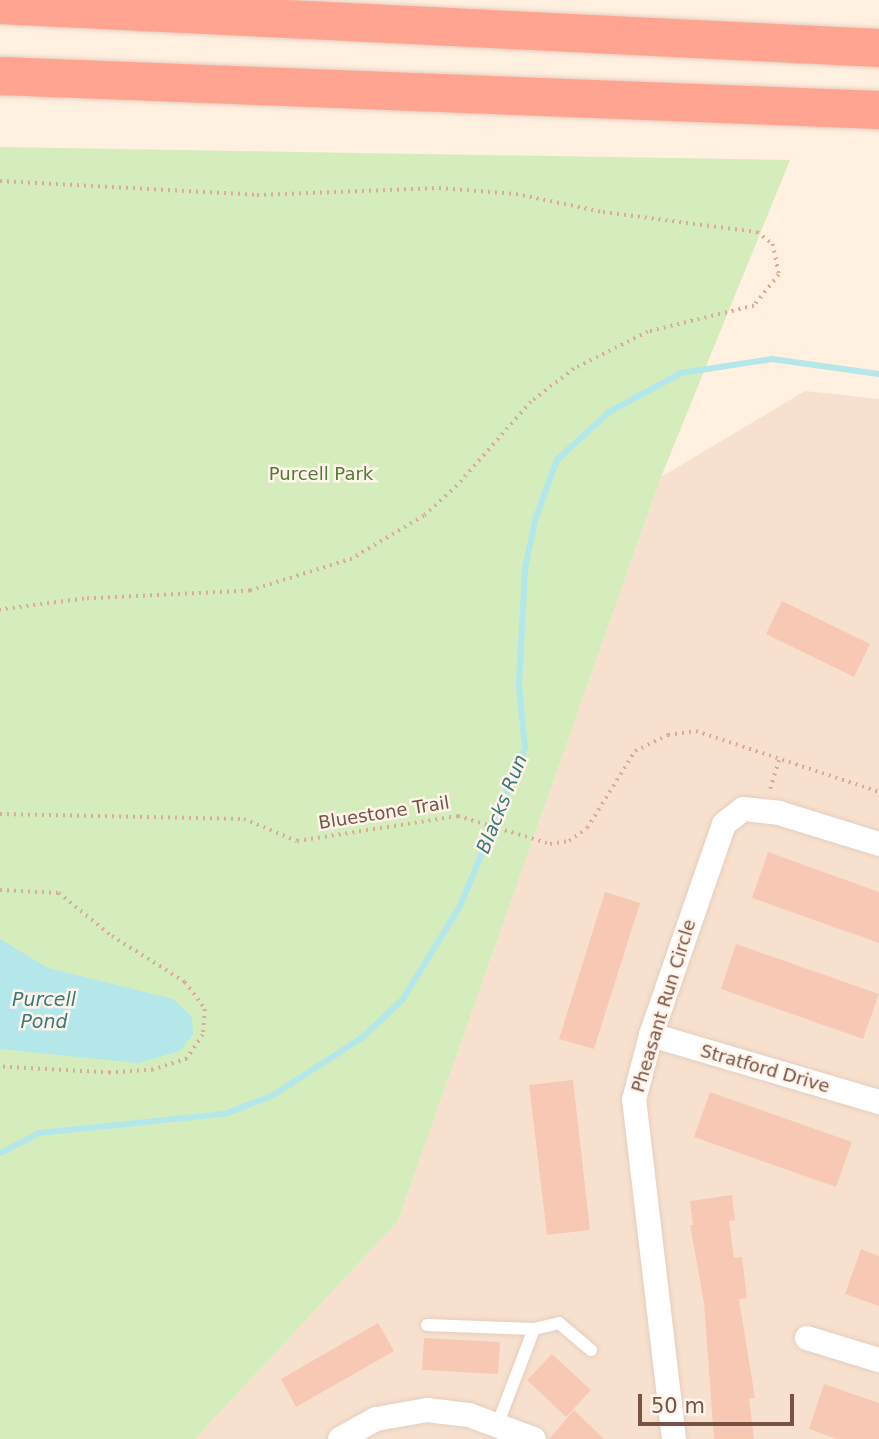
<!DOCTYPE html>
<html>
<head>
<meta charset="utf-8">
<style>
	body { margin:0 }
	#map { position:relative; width:879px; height:1439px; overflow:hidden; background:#fff0e0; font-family:"DejaVu Sans",sans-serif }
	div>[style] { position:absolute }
	.residential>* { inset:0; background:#f7e1ce }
	.green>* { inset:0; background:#d5edbd }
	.water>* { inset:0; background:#b3e7ea }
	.stream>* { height:6px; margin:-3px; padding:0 3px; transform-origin:3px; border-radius:3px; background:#b3e7ea }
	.building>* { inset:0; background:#f7c9b5 }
	.path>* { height:3.5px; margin-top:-1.75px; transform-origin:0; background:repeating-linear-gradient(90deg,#dcac98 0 2px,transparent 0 7px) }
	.roads { filter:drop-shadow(0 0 2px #e6cdbe) drop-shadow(0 0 2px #e6cdbe) }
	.service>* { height:12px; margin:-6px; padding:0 6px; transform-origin:6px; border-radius:6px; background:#fff }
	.minor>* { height:24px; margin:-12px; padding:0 12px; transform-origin:12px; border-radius:12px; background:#fff }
	.motorway>* { height:38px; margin:-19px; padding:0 19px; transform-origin:19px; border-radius:19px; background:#ffa491 }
	span { translate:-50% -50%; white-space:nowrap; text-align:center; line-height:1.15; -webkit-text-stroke:5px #fff4e9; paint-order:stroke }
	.park-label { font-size:18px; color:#527a39 }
	.street-label { font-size:18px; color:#785245 }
	.water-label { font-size:19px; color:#377a7f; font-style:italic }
	.scale { position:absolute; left:638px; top:1394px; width:156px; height:32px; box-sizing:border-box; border:4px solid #785245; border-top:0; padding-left:9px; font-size:21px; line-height:24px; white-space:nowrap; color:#785245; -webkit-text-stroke:5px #fff4e9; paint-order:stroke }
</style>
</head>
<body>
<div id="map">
	<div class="residential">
		<div style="clip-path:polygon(805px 391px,879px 399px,879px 1439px,195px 1439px,398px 1221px,661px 477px)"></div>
	</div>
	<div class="green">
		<div style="clip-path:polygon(0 147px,790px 160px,661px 477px,398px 1221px,195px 1439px,0 1439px)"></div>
	</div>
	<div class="water">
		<div style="clip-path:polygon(0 939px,48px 968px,173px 999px,192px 1017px,193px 1034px,180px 1051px,138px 1063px,0 1049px)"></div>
	</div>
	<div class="stream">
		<div style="left:0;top:1153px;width:44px;rotate:-27.1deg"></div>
		<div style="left:39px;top:1133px;width:186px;rotate:-5.9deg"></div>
		<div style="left:224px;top:1114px;width:51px;rotate:-20.6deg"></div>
		<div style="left:272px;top:1096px;width:108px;rotate:-33deg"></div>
		<div style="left:363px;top:1037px;width:55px;rotate:-43.5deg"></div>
		<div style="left:403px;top:999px;width:109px;rotate:-58.5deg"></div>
		<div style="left:460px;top:906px;width:171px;rotate:-67.6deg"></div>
		<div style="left:525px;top:748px;width:64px;rotate:-95.4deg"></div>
		<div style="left:519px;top:684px;width:116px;rotate:-87deg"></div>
		<div style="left:525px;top:568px;width:52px;rotate:-77.8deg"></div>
		<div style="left:536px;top:517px;width:61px;rotate:-69.8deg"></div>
		<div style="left:557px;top:460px;width:71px;rotate:-42.7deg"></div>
		<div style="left:609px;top:412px;width:82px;rotate:-28.4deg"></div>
		<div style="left:681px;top:373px;width:92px;rotate:-8.7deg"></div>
		<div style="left:772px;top:359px;width:108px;rotate:8deg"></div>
	</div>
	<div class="building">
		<div style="clip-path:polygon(782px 601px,870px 644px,854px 677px,766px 634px)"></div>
		<div style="clip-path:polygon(768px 852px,879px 892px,879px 943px,752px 898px)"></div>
		<div style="clip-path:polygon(605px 892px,640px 903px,594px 1049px,559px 1039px)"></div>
		<div style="clip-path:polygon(736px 944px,879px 994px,863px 1039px,721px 989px)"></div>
		<div style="clip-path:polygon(573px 1080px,590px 1230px,547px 1235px,529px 1085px)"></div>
		<div style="clip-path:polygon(710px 1092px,852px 1142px,836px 1187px,694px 1137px)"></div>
		<div style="clip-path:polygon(732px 1195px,735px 1220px,729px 1221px,734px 1258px,742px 1257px,747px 1298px,739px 1299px,755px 1398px,749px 1398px,754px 1439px,714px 1439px,704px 1303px,690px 1225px,693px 1225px,690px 1201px)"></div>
		<div style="clip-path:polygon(861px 1249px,879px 1256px,879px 1306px,845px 1294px)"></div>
		<div style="clip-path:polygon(378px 1323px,394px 1351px,296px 1407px,281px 1379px)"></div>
		<div style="clip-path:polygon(424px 1338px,500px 1342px,498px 1374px,422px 1370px)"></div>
		<div style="clip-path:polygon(552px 1354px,591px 1390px,566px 1417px,527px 1380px)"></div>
		<div style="clip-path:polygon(824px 1384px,879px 1403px,879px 1439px,837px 1439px,809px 1429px)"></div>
		<div style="clip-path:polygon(574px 1410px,604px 1439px,549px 1439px)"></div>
	</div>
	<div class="path">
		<div style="left:0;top:181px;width:257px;rotate:3.1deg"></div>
		<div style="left:257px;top:195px;width:182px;rotate:-2.2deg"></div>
		<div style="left:439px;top:188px;width:77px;rotate:4.5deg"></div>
		<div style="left:516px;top:194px;width:89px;rotate:11.7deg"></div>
		<div style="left:603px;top:212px;width:155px;rotate:7.4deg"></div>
		<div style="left:757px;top:232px;width:20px;rotate:37deg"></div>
		<div style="left:773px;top:244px;width:32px;rotate:79deg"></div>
		<div style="left:779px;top:275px;width:40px;rotate:129deg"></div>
		<div style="left:754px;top:306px;width:109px;rotate:166.2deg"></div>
		<div style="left:648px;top:332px;width:83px;rotate:153.4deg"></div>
		<div style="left:574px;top:369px;width:54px;rotate:142.5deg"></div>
		<div style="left:531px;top:402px;width:112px;rotate:131.4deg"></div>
		<div style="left:457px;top:486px;width:45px;rotate:137.7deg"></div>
		<div style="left:424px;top:516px;width:84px;rotate:149.2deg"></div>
		<div style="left:352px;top:559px;width:107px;rotate:162.6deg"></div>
		<div style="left:250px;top:591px;width:166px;rotate:177.2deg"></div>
		<div style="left:84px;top:599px;width:85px;rotate:172.5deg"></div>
		<div style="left:770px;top:789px;width:34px;rotate:-73deg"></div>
		<div style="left:0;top:814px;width:244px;rotate:1.2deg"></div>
		<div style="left:244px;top:819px;width:57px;rotate:22.5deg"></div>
		<div style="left:297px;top:841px;width:163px;rotate:-8.8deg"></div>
		<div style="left:458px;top:816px;width:96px;rotate:16.9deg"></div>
		<div style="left:550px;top:844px;width:19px;rotate:-9deg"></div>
		<div style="left:569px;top:841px;width:22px;rotate:-36deg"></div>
		<div style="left:587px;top:828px;width:91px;rotate:-58.1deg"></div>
		<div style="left:635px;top:751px;width:37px;rotate:-26deg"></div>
		<div style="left:668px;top:735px;width:28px;rotate:-8deg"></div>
		<div style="left:696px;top:731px;width:193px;rotate:18.4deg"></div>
		<div style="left:0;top:890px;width:59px;rotate:2.9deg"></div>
		<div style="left:59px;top:893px;width:68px;rotate:39.1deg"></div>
		<div style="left:112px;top:936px;width:86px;rotate:32.2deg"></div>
		<div style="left:185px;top:982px;width:34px;rotate:53deg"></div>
		<div style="left:205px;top:1009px;width:26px;rotate:94deg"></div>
		<div style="left:203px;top:1035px;width:29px;rotate:124deg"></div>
		<div style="left:187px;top:1059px;width:36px;rotate:162deg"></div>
		<div style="left:153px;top:1070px;width:43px;rotate:176deg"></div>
		<div style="left:110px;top:1073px;width:110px;rotate:-176.9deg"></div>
	</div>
	<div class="roads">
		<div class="service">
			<div style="left:427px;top:1325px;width:107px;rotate:2.1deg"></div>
			<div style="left:534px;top:1329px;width:101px;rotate:111deg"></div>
			<div style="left:534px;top:1329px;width:26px;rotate:-13deg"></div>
			<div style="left:559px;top:1323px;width:42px;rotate:40.2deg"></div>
		</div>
		<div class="minor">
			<div style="left:651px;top:1035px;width:238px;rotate:16.4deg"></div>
			<div style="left:807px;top:1338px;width:75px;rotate:17deg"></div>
			<div style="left:340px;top:1439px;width:41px;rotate:-29.1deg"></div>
			<div style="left:376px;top:1419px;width:52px;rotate:-10deg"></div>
			<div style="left:427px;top:1410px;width:42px;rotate:6.8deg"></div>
			<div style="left:469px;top:1415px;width:69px;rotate:20.3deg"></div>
			<div style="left:674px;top:1439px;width:341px;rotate:-96.7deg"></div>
			<div style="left:634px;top:1100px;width:67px;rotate:-75.3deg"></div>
			<div style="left:651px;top:1035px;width:223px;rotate:-70.9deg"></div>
			<div style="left:724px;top:824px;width:24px;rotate:-38deg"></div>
			<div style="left:743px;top:809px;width:36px;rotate:6deg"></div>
			<div style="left:779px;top:813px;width:105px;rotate:17.2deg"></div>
		</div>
		<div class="motorway">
			<div style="left:0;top:5px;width:880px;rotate:2.8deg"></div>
			<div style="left:0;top:76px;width:880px;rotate:2.22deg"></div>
		</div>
	</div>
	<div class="park-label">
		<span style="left:321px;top:474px">Purcell Park</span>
	</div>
	<div class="street-label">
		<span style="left:384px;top:813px;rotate:-9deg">Bluestone Trail</span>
		<span style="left:664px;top:1006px;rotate:-73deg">Pheasant Run Circle</span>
		<span style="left:765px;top:1069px;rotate:16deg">Stratford Drive</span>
	</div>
	<div class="water-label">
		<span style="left:502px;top:804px;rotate:-68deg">Blacks Run</span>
		<span style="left:44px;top:1011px">Purcell<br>Pond</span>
	</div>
	<div class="scale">50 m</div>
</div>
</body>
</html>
